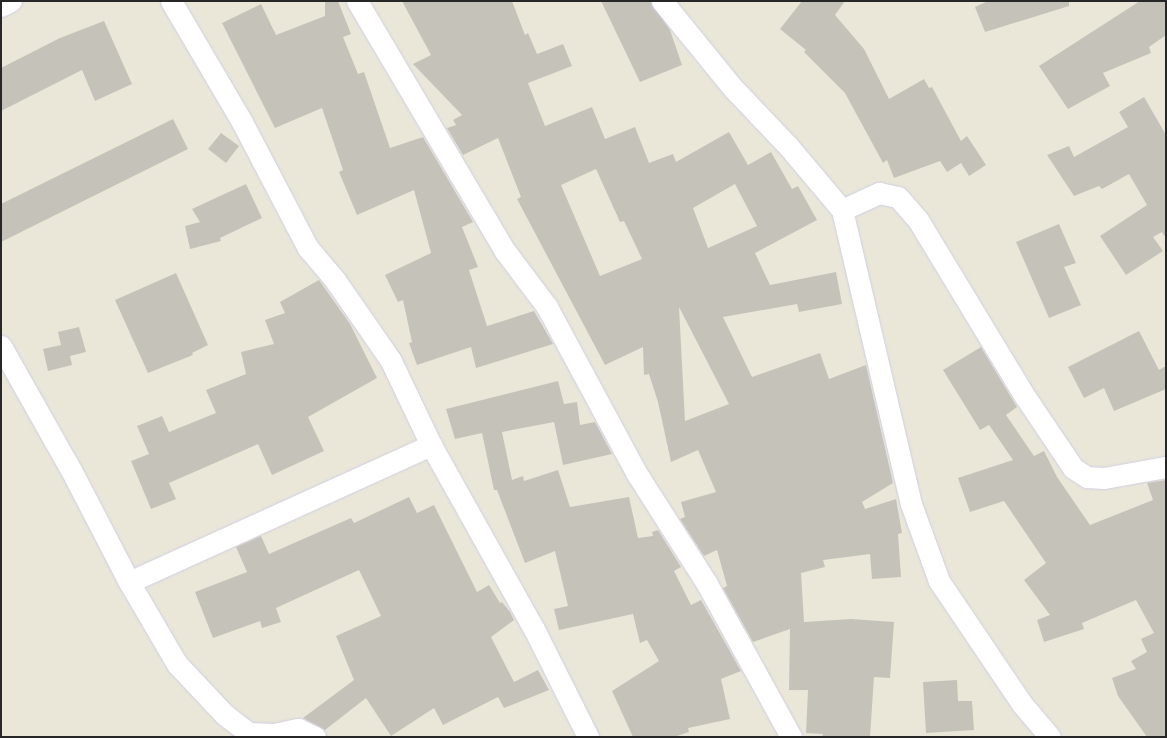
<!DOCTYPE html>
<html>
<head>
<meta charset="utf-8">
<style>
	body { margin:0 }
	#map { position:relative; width:1167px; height:738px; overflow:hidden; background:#eae7d9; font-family:"DejaVu Sans",sans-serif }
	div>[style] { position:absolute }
	.building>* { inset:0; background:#c5c3b9 }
	.roads { filter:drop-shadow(0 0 1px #d0cee1) drop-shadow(0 0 1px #d0cee1) }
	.street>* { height:21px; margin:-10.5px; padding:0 10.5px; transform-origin:10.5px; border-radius:10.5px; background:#fff }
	span { translate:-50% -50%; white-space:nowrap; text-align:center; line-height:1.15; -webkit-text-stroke:4.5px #fff; paint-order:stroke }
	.frame { position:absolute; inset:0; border:2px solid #272727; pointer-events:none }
</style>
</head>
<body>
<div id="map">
	<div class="building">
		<div style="clip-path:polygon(325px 1px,338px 1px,351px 34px,343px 37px,358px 74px,364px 72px,390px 148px,423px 137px,473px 222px,462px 227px,478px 267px,469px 270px,487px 326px,534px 311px,553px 344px,476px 368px,471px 347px,417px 365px,409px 343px,412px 342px,403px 300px,398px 302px,385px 275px,431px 253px,414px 190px,357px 215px,339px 172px,343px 170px,322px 108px,275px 128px,222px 23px,261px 4px,276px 35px,325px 16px)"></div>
		<div style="clip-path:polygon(evenodd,402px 1px,512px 1px,525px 35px,528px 33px,537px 54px,563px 44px,572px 66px,528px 83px,545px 126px,592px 107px,605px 139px,635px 127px,649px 163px,673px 154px,676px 162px,729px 132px,748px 165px,771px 152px,792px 189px,798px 186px,817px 220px,755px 253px,770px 285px,836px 272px,842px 304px,799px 312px,797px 304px,723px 317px,752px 377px,820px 353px,829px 379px,866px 365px,893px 483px,862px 502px,865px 509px,896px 499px,902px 533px,898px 534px,901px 577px,872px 579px,870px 554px,823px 560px,825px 567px,801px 573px,804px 622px,851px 619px,894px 622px,890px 678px,874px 677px,870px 737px,822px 737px,823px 734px,806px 733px,808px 690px,789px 690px,790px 629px,753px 642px,723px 588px,727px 586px,717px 550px,704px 556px,680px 519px,685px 517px,681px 502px,716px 492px,698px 450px,671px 462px,658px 402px,649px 374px,644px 375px,643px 347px,605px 365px,517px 199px,521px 197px,498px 138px,463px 155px,447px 128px,456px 125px,453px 120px,462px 115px,413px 64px,431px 55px,402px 1px,596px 169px,620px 222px,624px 221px,642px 259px,600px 276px,561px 185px,596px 169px,402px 1px,735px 184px,757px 226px,708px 248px,693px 208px,735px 184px,402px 1px,679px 307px,729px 404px,685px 421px,679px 307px)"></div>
		<div style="clip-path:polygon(601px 1px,650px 1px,670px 30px,682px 65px,640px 82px)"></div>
		<div style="clip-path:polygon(802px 1px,845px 1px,835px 15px,864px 49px,889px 99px,924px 79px,929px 88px,932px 87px,961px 141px,967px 136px,986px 165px,969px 176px,961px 163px,947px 172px,940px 161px,894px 178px,887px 160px,883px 163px,845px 93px,804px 52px,806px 50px,780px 29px)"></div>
		<div style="clip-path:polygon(988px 1px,1069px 1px,1069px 6px,985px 32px,975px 7px)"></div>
		<div style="clip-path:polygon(1140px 1px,1166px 1px,1166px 35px,1149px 47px,1151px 53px,1103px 73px,1110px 86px,1068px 109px,1039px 66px)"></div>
		<div style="clip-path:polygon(104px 21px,132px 84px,95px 101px,82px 70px,1px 111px,1px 68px,60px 38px)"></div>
		<div style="clip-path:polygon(1144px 97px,1166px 135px,1166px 238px,1162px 232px,1153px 237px,1163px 251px,1126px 275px,1100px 236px,1147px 205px,1129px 174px,1102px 189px,1099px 186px,1074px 196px,1047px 155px,1069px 146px,1074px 157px,1128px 127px,1119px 112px)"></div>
		<div style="clip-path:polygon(173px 119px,188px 149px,1px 242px,1px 204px)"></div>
		<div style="clip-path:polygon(221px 133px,239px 146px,226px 163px,208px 149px)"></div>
		<div style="clip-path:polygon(246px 184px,262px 218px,220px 238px,221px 241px,190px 249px,185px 226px,200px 222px,192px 209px)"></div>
		<div style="clip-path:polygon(1059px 224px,1076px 263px,1064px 267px,1081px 305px,1049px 318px,1016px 242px)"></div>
		<div style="clip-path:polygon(176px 273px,208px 345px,192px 353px,193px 355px,148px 373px,115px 300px)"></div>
		<div style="clip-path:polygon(319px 280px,350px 324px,377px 378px,308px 417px,324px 451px,272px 475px,258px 444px,169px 483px,176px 499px,151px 509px,131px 461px,149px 454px,137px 426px,162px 416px,169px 432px,216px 413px,206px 390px,246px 374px,241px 352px,274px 344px,265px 320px,285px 313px,280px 302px)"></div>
		<div style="clip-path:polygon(79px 327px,86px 352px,70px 356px,72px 365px,48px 371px,43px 349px,61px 345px,58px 332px)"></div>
		<div style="clip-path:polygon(1139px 331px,1159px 370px,1166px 366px,1166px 389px,1114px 411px,1104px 388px,1084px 398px,1068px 367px)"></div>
		<div style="clip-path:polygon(981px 347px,1017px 407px,1006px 415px,1034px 456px,1044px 451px,1057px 477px,1090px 525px,1153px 500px,1147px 483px,1166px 480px,1166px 737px,1147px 737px,1118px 696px,1112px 678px,1136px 669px,1131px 661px,1147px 652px,1141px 639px,1154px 633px,1136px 600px,1082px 623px,1084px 629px,1044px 642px,1037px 620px,1050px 615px,1024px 580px,1046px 563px,1004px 501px,970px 512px,958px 478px,1013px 460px,989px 425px,980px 430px,943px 370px)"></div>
		<div style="clip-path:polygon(558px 381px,564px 404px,577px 402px,580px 425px,595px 422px,612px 454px,563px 465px,554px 422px,502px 432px,512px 480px,523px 476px,524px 481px,558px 470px,570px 507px,629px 497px,638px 538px,653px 536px,652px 532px,658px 530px,681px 567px,674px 571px,691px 605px,701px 600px,741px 671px,721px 679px,730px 719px,688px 728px,689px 732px,674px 737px,633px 737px,612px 691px,659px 661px,647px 640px,640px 643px,633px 614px,559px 630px,554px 609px,568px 606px,555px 551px,525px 563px,497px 490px,494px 490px,482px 433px,455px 439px,446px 409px)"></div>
		<div style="clip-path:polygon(409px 497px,417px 513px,434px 505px,477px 592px,489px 585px,500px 603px,502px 602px,510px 612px,514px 620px,491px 637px,514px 682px,538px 670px,549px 690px,504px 708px,498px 697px,443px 725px,434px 708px,391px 736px,366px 698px,325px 730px,303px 718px,354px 680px,336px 636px,381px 616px,359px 570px,276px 608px,281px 622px,262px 628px,260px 621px,213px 638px,195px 592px,247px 572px,236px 547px,261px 536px,269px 554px,351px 518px,354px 523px)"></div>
		<div style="clip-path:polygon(957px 680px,958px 701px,972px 701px,974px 730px,926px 733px,923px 682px)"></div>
	</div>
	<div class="roads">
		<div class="street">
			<div style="left:171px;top:1px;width:140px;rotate:59.6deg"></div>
			<div style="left:242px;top:122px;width:142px;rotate:62.4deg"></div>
			<div style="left:308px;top:248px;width:42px;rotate:49.8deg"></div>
			<div style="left:335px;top:280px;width:98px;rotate:55.3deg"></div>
			<div style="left:391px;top:361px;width:93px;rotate:64.5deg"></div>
			<div style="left:431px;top:445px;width:211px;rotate:60.8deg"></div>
			<div style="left:534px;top:629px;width:121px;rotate:63.4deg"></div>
			<div style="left:357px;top:1px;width:291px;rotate:59.4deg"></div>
			<div style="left:505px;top:251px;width:70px;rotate:53.1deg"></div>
			<div style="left:547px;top:307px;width:190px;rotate:61.7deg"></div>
			<div style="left:637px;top:474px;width:130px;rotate:57.5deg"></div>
			<div style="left:707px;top:584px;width:175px;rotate:61.2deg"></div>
			<div style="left:662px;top:1px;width:112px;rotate:50.8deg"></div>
			<div style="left:733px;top:88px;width:81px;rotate:46.5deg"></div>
			<div style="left:789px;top:147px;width:82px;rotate:49.9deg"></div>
			<div style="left:842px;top:210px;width:302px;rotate:76.8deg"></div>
			<div style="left:911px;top:504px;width:82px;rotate:70deg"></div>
			<div style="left:939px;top:581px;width:148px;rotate:56deg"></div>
			<div style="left:1022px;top:704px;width:43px;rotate:49.7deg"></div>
			<div style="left:1px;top:6px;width:11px;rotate:-27deg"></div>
			<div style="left:842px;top:210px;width:41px;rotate:-24.7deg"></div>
			<div style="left:879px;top:193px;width:19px;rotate:12deg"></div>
			<div style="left:898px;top:197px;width:30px;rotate:49deg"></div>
			<div style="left:918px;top:220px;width:208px;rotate:58.8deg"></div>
			<div style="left:1026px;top:398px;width:84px;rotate:56.1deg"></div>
			<div style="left:1073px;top:468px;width:17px;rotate:33deg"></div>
			<div style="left:1087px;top:477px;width:17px;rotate:3deg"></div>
			<div style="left:1104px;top:478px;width:63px;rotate:-10.1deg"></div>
			<div style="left:1px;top:346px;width:142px;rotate:60.6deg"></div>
			<div style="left:71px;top:470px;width:126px;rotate:62.6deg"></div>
			<div style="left:129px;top:582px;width:95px;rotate:59.7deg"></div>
			<div style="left:177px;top:664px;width:70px;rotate:46.7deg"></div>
			<div style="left:225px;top:715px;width:30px;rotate:37deg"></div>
			<div style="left:249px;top:733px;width:25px;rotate:2deg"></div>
			<div style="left:274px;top:734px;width:25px;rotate:-12deg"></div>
			<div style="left:298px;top:729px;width:19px;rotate:25deg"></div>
			<div style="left:129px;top:582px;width:332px;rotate:-24.4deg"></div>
		</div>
	</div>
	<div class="frame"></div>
</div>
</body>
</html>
